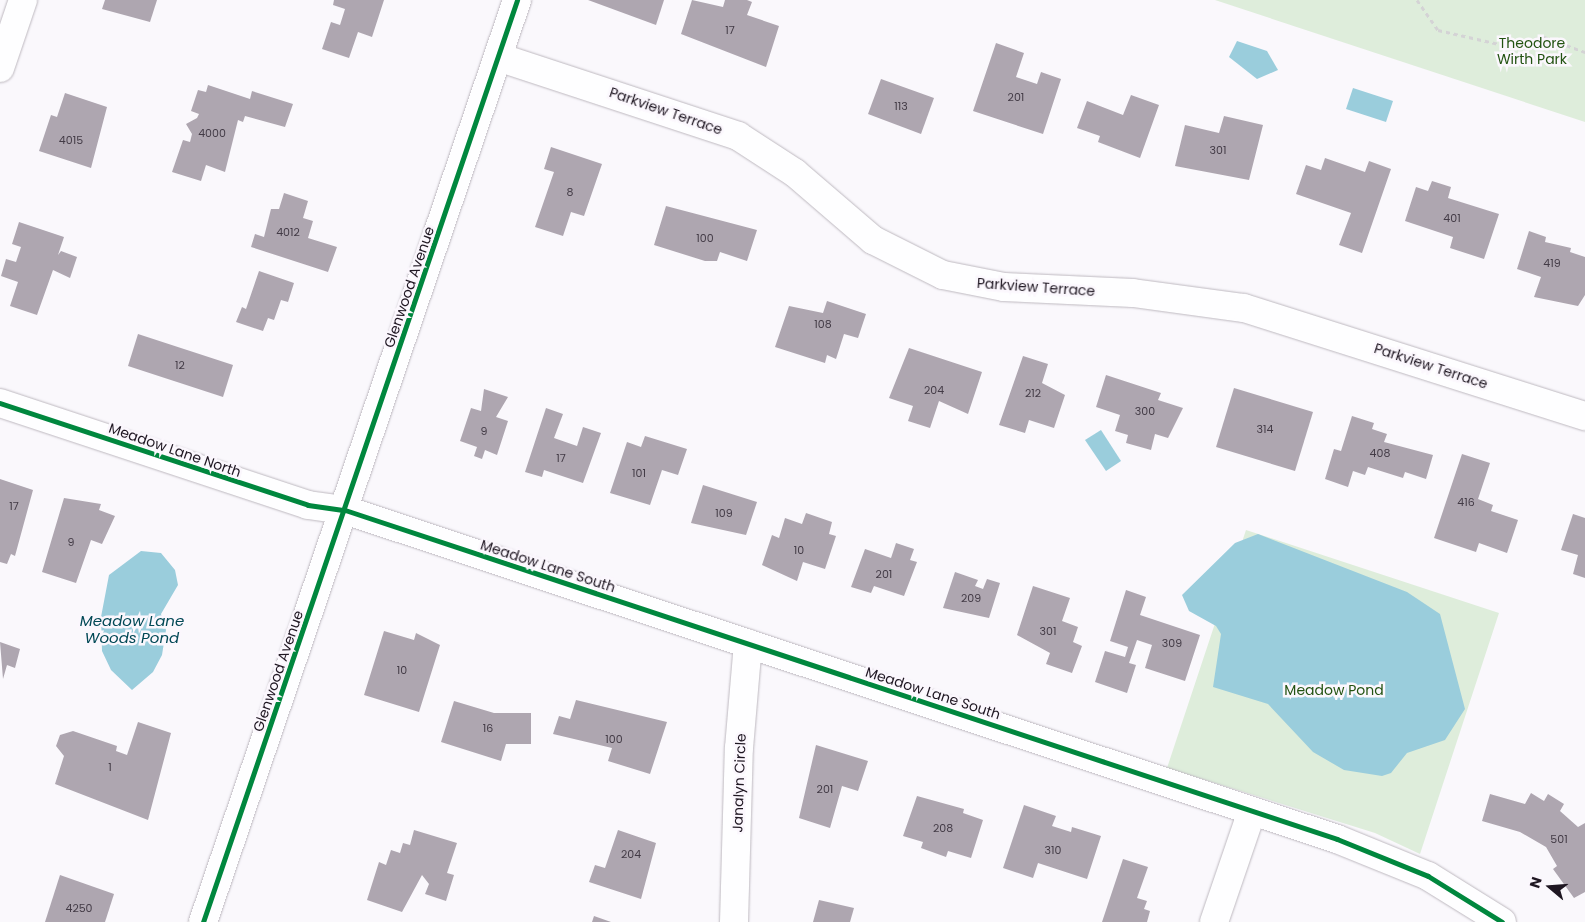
<!DOCTYPE html>
<html>
<head>
<meta charset="utf-8">
<style>
	body { margin:0 }
	#map { position:relative; width:1585px; height:922px; overflow:hidden; background:#faf8fc; font-family:Poppins,sans-serif }
	div>[style] { position:absolute }
	.green>* { inset:0; background:#deeddb }
	.water>* { inset:0; background:#9acddc }
	.building>* { inset:0; background:#aea6b0 }
	.path>* { height:3px; margin-top:-1.5px; transform-origin:0; background:repeating-linear-gradient(90deg,#d4d3d5 0 4px,transparent 0 8px) }
	.roads { filter:drop-shadow(0 0 1px #beb9c0) drop-shadow(0 0 1px #beb9c0) }
	.street>* { height:28px; margin:-14px; padding:0 14px; transform-origin:14px; border-radius:14px; background:#fefeff }
	.secondary>* { height:28px; margin:-14px; padding:0 14px; transform-origin:14px; border-radius:14px; background:#fefeff }
	.cycleway>* { height:5px; margin:-2.5px; padding:0 2.5px; transform-origin:2.5px; border-radius:2.5px; background:#00873e }
	span { translate:-50% -50%; white-space:nowrap; text-align:center; line-height:1.15; -webkit-text-stroke:5px #fbf7fd; paint-order:stroke }
	.number-label { font-size:11px; color:#433b46 }
	.number-label span { -webkit-text-stroke-width:0 }
	.park-label { font-size:14px; color:#235312 }
	.street-label { font-size:14px; color:#1f1722 }
	.water-label { font-size:15px; color:#014855; font-style:italic }
	.north { position:absolute; left:1525px; top:862px; width:50px; height:50px; -webkit-text-stroke:4px #fbf7fd; paint-order:stroke; rotate:288deg; font-size:14px; font-weight:700; line-height:20px; text-align:center; color:#1f1722 }
	.north::after { content:''; display:block; margin:auto; width:18px; height:22px; background:#1f1722; clip-path:polygon(50% 0,100% 100%,50% 72%,0 100%) }
</style>
</head>
<body>
<div id="map">
	<div class="green">
		<div style="clip-path:polygon(1215px 0,1585px 0,1585px 122px)"></div>
		<div style="clip-path:polygon(1246px 530px,1499px 613px,1420px 854px,1375px 833px,1167px 768px)"></div>
	</div>
	<div class="water">
		<div style="clip-path:polygon(1237px 41px,1267px 51px,1278px 70px,1257px 79px,1229px 57px)"></div>
		<div style="clip-path:polygon(1353px 88px,1393px 101px,1386px 122px,1346px 109px)"></div>
		<div style="clip-path:polygon(1101px 430px,1121px 461px,1106px 471px,1085px 440px)"></div>
		<div style="clip-path:polygon(1258px 534px,1407px 592px,1440px 614px,1465px 709px,1445px 740px,1407px 753px,1391px 773px,1382px 776px,1344px 770px,1313px 752px,1268px 704px,1213px 687px,1221px 634px,1216px 626px,1189px 611px,1182px 595px,1235px 543px)"></div>
		<div style="clip-path:polygon(141px 551px,161px 553px,175px 570px,178px 585px,161px 614px,166px 630px,162px 655px,153px 672px,132px 690px,111px 670px,102px 651px,101px 617px,109px 575px)"></div>
	</div>
	<div class="building">
		<div style="clip-path:polygon(105px 0,157px 0,150px 22px,102px 9px)"></div>
		<div style="clip-path:polygon(334px 0,384px 0,372px 37px,358px 32px,349px 58px,322px 49px,331px 22px,340px 25px,345px 9px,333px 5px)"></div>
		<div style="clip-path:polygon(588px 0,664px 0,656px 25px)"></div>
		<div style="clip-path:polygon(692px 0,723px 7px,725px 0,747px 0,752px 2px,747px 15px,779px 26px,766px 67px,681px 34px)"></div>
		<div style="clip-path:polygon(996px 43px,1024px 53px,1016px 77px,1037px 84px,1041px 72px,1061px 79px,1043px 134px,973px 111px)"></div>
		<div style="clip-path:polygon(881px 79px,934px 98px,921px 134px,868px 114px)"></div>
		<div style="clip-path:polygon(208px 85px,250px 99px,252px 91px,293px 104px,285px 127px,245px 116px,243px 122px,238px 120px,225px 172px,206px 165px,201px 181px,172px 172px,183px 140px,190px 142px,192px 134px,186px 124px,197px 118px,199px 114px,191px 111px,198px 90px,206px 92px)"></div>
		<div style="clip-path:polygon(65px 93px,107px 107px,91px 168px,39px 151px,51px 115px,57px 117px)"></div>
		<div style="clip-path:polygon(1131px 95px,1159px 105px,1140px 158px,1098px 142px,1100px 136px,1077px 128px,1087px 101px,1123px 115px)"></div>
		<div style="clip-path:polygon(1224px 116px,1263px 125px,1249px 180px,1175px 166px,1185px 125px,1219px 133px)"></div>
		<div style="clip-path:polygon(551px 147px,602px 164px,584px 216px,571px 212px,563px 236px,535px 227px,554px 172px,544px 169px)"></div>
		<div style="clip-path:polygon(1325px 158px,1365px 172px,1369px 161px,1391px 169px,1362px 253px,1339px 245px,1351px 213px,1296px 194px,1306px 165px,1321px 170px)"></div>
		<div style="clip-path:polygon(1432px 181px,1451px 187px,1448px 198px,1499px 214px,1484px 259px,1450px 248px,1453px 237px,1405px 221px,1416px 187px,1428px 191px)"></div>
		<div style="clip-path:polygon(284px 193px,308px 201px,303px 218px,313px 221px,308px 238px,337px 247px,328px 272px,251px 247px,255px 234px,264px 237px,271px 209px,279px 209px)"></div>
		<div style="clip-path:polygon(666px 206px,757px 230px,747px 261px,720px 252px,717px 261px,705px 261px,654px 245px)"></div>
		<div style="clip-path:polygon(19px 222px,64px 237px,58px 255px,61px 251px,77px 257px,70px 278px,53px 270px,37px 315px,10px 306px,18px 282px,1px 276px,6px 259px,16px 262px,21px 247px,12px 244px)"></div>
		<div style="clip-path:polygon(1529px 231px,1546px 237px,1545px 242px,1571px 248px,1570px 252px,1585px 257px,1585px 295px,1578px 306px,1534px 297px,1541px 277px,1517px 269px)"></div>
		<div style="clip-path:polygon(259px 271px,294px 283px,288px 302px,281px 300px,274px 320px,268px 318px,263px 331px,236px 322px,242px 307px,246px 309px)"></div>
		<div style="clip-path:polygon(827px 301px,866px 314px,858px 338px,844px 334px,836px 359px,827px 355px,825px 363px,775px 347px,789px 306px,823px 313px)"></div>
		<div style="clip-path:polygon(138px 334px,233px 365px,223px 397px,128px 366px)"></div>
		<div style="clip-path:polygon(909px 348px,982px 372px,968px 414px,939px 401px,930px 428px,908px 421px,913px 406px,889px 398px)"></div>
		<div style="clip-path:polygon(1023px 356px,1048px 364px,1042px 383px,1065px 395px,1054px 428px,1029px 420px,1025px 433px,999px 425px)"></div>
		<div style="clip-path:polygon(1106px 375px,1161px 393px,1158px 400px,1183px 408px,1168px 438px,1155px 434px,1151px 450px,1126px 443px,1128px 435px,1115px 431px,1120px 415px,1096px 407px)"></div>
		<div style="clip-path:polygon(1234px 388px,1313px 412px,1295px 471px,1216px 447px)"></div>
		<div style="clip-path:polygon(484px 389px,508px 397px,496px 417px,508px 421px,497px 455px,485px 450px,482px 459px,474px 456px,477px 447px,460px 441px,471px 408px,481px 411px)"></div>
		<div style="clip-path:polygon(546px 408px,563px 414px,554px 438px,577px 446px,583px 427px,601px 433px,583px 483px,544px 470px,542px 477px,525px 472px)"></div>
		<div style="clip-path:polygon(1352px 416px,1374px 423px,1372px 429px,1387px 434px,1384px 442px,1433px 455px,1426px 479px,1405px 472px,1403px 478px,1368px 467px,1365px 475px,1353px 471px,1348px 487px,1325px 479px,1334px 449px,1341px 451px)"></div>
		<div style="clip-path:polygon(645px 436px,687px 449px,678px 475px,662px 470px,650px 505px,610px 493px,627px 442px,641px 447px)"></div>
		<div style="clip-path:polygon(1462px 454px,1490px 463px,1478px 499px,1493px 505px,1491px 511px,1518px 520px,1507px 553px,1479px 543px,1476px 552px,1434px 538px)"></div>
		<div style="clip-path:polygon(0 479px,33px 490px,15px 556px,11px 554px,7px 564px,0 562px)"></div>
		<div style="clip-path:polygon(703px 485px,757px 502px,746px 535px,691px 523px)"></div>
		<div style="clip-path:polygon(64px 498px,101px 504px,99px 510px,115px 516px,102px 544px,91px 540px,76px 583px,42px 572px)"></div>
		<div style="clip-path:polygon(806px 513px,832px 522px,829px 534px,836px 536px,825px 569px,803px 562px,797px 581px,762px 565px,772px 535px,779px 538px,785px 518px,802px 524px)"></div>
		<div style="clip-path:polygon(1573px 514px,1585px 518px,1585px 578px,1573px 574px,1578px 555px,1561px 550px)"></div>
		<div style="clip-path:polygon(896px 543px,914px 549px,910px 560px,917px 562px,904px 596px,874px 586px,871px 593px,851px 587px,865px 549px,891px 558px)"></div>
		<div style="clip-path:polygon(955px 572px,978px 580px,975px 586px,983px 589px,987px 579px,1000px 583px,989px 618px,943px 608px)"></div>
		<div style="clip-path:polygon(1033px 586px,1070px 598px,1062px 621px,1078px 627px,1073px 642px,1082px 646px,1072px 673px,1046px 664px,1050px 653px,1017px 635px)"></div>
		<div style="clip-path:polygon(1126px 590px,1146px 597px,1140px 615px,1200px 635px,1185px 681px,1145px 668px,1152px 645px,1137px 640px,1129px 663px,1136px 665px,1127px 693px,1095px 682px,1105px 651px,1125px 657px,1128px 647px,1110px 641px)"></div>
		<div style="clip-path:polygon(384px 631px,414px 640px,416px 633px,440px 645px,419px 712px,364px 695px)"></div>
		<div style="clip-path:polygon(0 642px,20px 649px,15px 668px,7px 665px,3px 679px)"></div>
		<div style="clip-path:polygon(576px 700px,667px 722px,650px 774px,608px 761px,612px 748px,553px 734px,559px 716px,570px 719px)"></div>
		<div style="clip-path:polygon(454px 701px,494px 713px,531px 713px,531px 744px,506px 744px,501px 761px,441px 742px)"></div>
		<div style="clip-path:polygon(138px 722px,171px 733px,148px 820px,55px 784px,64px 756px,56px 746px,60px 735px,73px 731px,117px 746px,116px 751px,127px 755px)"></div>
		<div style="clip-path:polygon(816px 745px,868px 761px,858px 791px,842px 786px,830px 828px,799px 818px)"></div>
		<div style="clip-path:polygon(1531px 793px,1544px 801px,1548px 794px,1564px 804px,1560px 811px,1578px 827px,1585px 823px,1585px 892px,1574px 898px,1553px 869px,1557px 866px,1546px 847px,1520px 832px,1482px 821px,1490px 794px,1525px 804px)"></div>
		<div style="clip-path:polygon(917px 796px,964px 809px,963px 813px,983px 820px,971px 858px,948px 851px,946px 857px,921px 848px,923px 842px,903px 836px)"></div>
		<div style="clip-path:polygon(1024px 805px,1056px 816px,1052px 826px,1071px 832px,1072px 827px,1101px 836px,1087px 879px,1038px 863px,1033px 878px,1003px 868px)"></div>
		<div style="clip-path:polygon(414px 830px,457px 843px,447px 873px,454px 875px,446px 901px,425px 894px,429px 884px,422px 875px,402px 912px,367px 900px,379px 862px,386px 865px,391px 850px,400px 853px,403px 843px,410px 845px)"></div>
		<div style="clip-path:polygon(618px 830px,656px 843px,641px 899px,589px 882px,595px 865px,605px 868px)"></div>
		<div style="clip-path:polygon(1123px 859px,1148px 867px,1137px 898px,1147px 901px,1144px 909px,1150px 911px,1147px 922px,1102px 922px)"></div>
		<div style="clip-path:polygon(60px 875px,114px 894px,105px 922px,45px 922px)"></div>
		<div style="clip-path:polygon(819px 900px,854px 908px,850px 922px,813px 922px)"></div>
		<div style="clip-path:polygon(594px 916px,611px 922px,592px 922px)"></div>
	</div>
	<div class="path">
		<div style="left:1417px;top:0;width:37px;rotate:55deg"></div>
		<div style="left:1438px;top:30px;width:67px;rotate:13deg"></div>
		<div style="left:1503px;top:45px;width:42px;rotate:-11deg"></div>
		<div style="left:1544px;top:37px;width:44px;rotate:20.1deg"></div>
	</div>
	<div class="roads">
		<div class="street">
			<div style="left:498px;top:57px;width:253px;rotate:18.2deg"></div>
			<div style="left:738px;top:136px;width:68px;rotate:33deg"></div>
			<div style="left:795px;top:173px;width:103px;rotate:40.7deg"></div>
			<div style="left:873px;top:240px;width:78px;rotate:26.6deg"></div>
			<div style="left:943px;top:275px;width:62px;rotate:11.1deg"></div>
			<div style="left:1004px;top:287px;width:129px;rotate:2.7deg"></div>
			<div style="left:1133px;top:293px;width:112px;rotate:7.7deg"></div>
			<div style="left:1244px;top:308px;width:358px;rotate:17.6deg"></div>
			<div style="left:0;top:68px;width:72px;rotate:-71.3deg"></div>
			<div style="left:0;top:403px;width:324px;rotate:18.3deg"></div>
			<div style="left:308px;top:505px;width:37px;rotate:8deg"></div>
			<div style="left:345px;top:510px;width:1045px;rotate:18.35deg"></div>
			<div style="left:1337px;top:839px;width:98px;rotate:22.1deg"></div>
			<div style="left:1428px;top:876px;width:87px;rotate:31.9deg"></div>
			<div style="left:734px;top:922px;width:174px;rotate:-88.4deg"></div>
			<div style="left:739px;top:748px;width:105px;rotate:-85.1deg"></div>
			<div style="left:1214px;top:922px;width:117px;rotate:-71.1deg"></div>
		</div>
		<div class="secondary">
			<div style="left:203px;top:922px;width:974px;rotate:-71.19deg"></div>
		</div>
	</div>
	<div class="cycleway">
		<div style="left:0;top:403px;width:324px;rotate:18.3deg"></div>
		<div style="left:308px;top:505px;width:37px;rotate:8deg"></div>
		<div style="left:345px;top:510px;width:1045px;rotate:18.35deg"></div>
		<div style="left:1337px;top:839px;width:98px;rotate:22.1deg"></div>
		<div style="left:1428px;top:876px;width:87px;rotate:31.9deg"></div>
		<div style="left:203px;top:922px;width:974px;rotate:-71.19deg"></div>
	</div>
	<div class="number-label">
		<span style="left:730px;top:30px">17</span>
		<span style="left:1016px;top:97px">201</span>
		<span style="left:901px;top:106px">113</span>
		<span style="left:212px;top:133px">4000</span>
		<span style="left:71px;top:140px">4015</span>
		<span style="left:1218px;top:150px">301</span>
		<span style="left:570px;top:192px">8</span>
		<span style="left:1452px;top:218px">401</span>
		<span style="left:288px;top:232px">4012</span>
		<span style="left:705px;top:238px">100</span>
		<span style="left:1552px;top:263px">419</span>
		<span style="left:823px;top:324px">108</span>
		<span style="left:180px;top:365px">12</span>
		<span style="left:934px;top:390px">204</span>
		<span style="left:1033px;top:393px">212</span>
		<span style="left:1145px;top:411px">300</span>
		<span style="left:1265px;top:429px">314</span>
		<span style="left:484px;top:431px">9</span>
		<span style="left:1380px;top:453px">408</span>
		<span style="left:561px;top:458px">17</span>
		<span style="left:639px;top:473px">101</span>
		<span style="left:1466px;top:502px">416</span>
		<span style="left:14px;top:506px">17</span>
		<span style="left:724px;top:513px">109</span>
		<span style="left:71px;top:542px">9</span>
		<span style="left:799px;top:550px">10</span>
		<span style="left:884px;top:574px">201</span>
		<span style="left:971px;top:598px">209</span>
		<span style="left:1048px;top:631px">301</span>
		<span style="left:1172px;top:643px">309</span>
		<span style="left:402px;top:670px">10</span>
		<span style="left:488px;top:728px">16</span>
		<span style="left:614px;top:739px">100</span>
		<span style="left:110px;top:767px">1</span>
		<span style="left:825px;top:789px">201</span>
		<span style="left:943px;top:828px">208</span>
		<span style="left:1559px;top:839px">501</span>
		<span style="left:1053px;top:850px">310</span>
		<span style="left:631px;top:854px">204</span>
		<span style="left:79px;top:908px">4250</span>
	</div>
	<div class="park-label">
		<span style="left:1532px;top:51px">Theodore<br>Wirth Park</span>
		<span style="left:1334px;top:690px">Meadow Pond</span>
	</div>
	<div class="street-label">
		<span style="left:666px;top:111px;rotate:19deg">Parkview Terrace</span>
		<span style="left:409px;top:287px;rotate:-71deg">Glenwood Avenue</span>
		<span style="left:1036px;top:287px;rotate:4deg">Parkview Terrace</span>
		<span style="left:1431px;top:366px;rotate:18deg">Parkview Terrace</span>
		<span style="left:175px;top:450px;rotate:19deg">Meadow Lane North</span>
		<span style="left:548px;top:566px;rotate:18deg">Meadow Lane South</span>
		<span style="left:278px;top:671px;rotate:-71deg">Glenwood Avenue</span>
		<span style="left:933px;top:693px;rotate:18deg">Meadow Lane South</span>
		<span style="left:739px;top:783px;rotate:-88deg">Janalyn Circle</span>
	</div>
	<div class="water-label">
		<span style="left:132px;top:629px">Meadow Lane<br>Woods Pond</span>
	</div>
	<div class="north">N</div>
</div>
</body>
</html>
